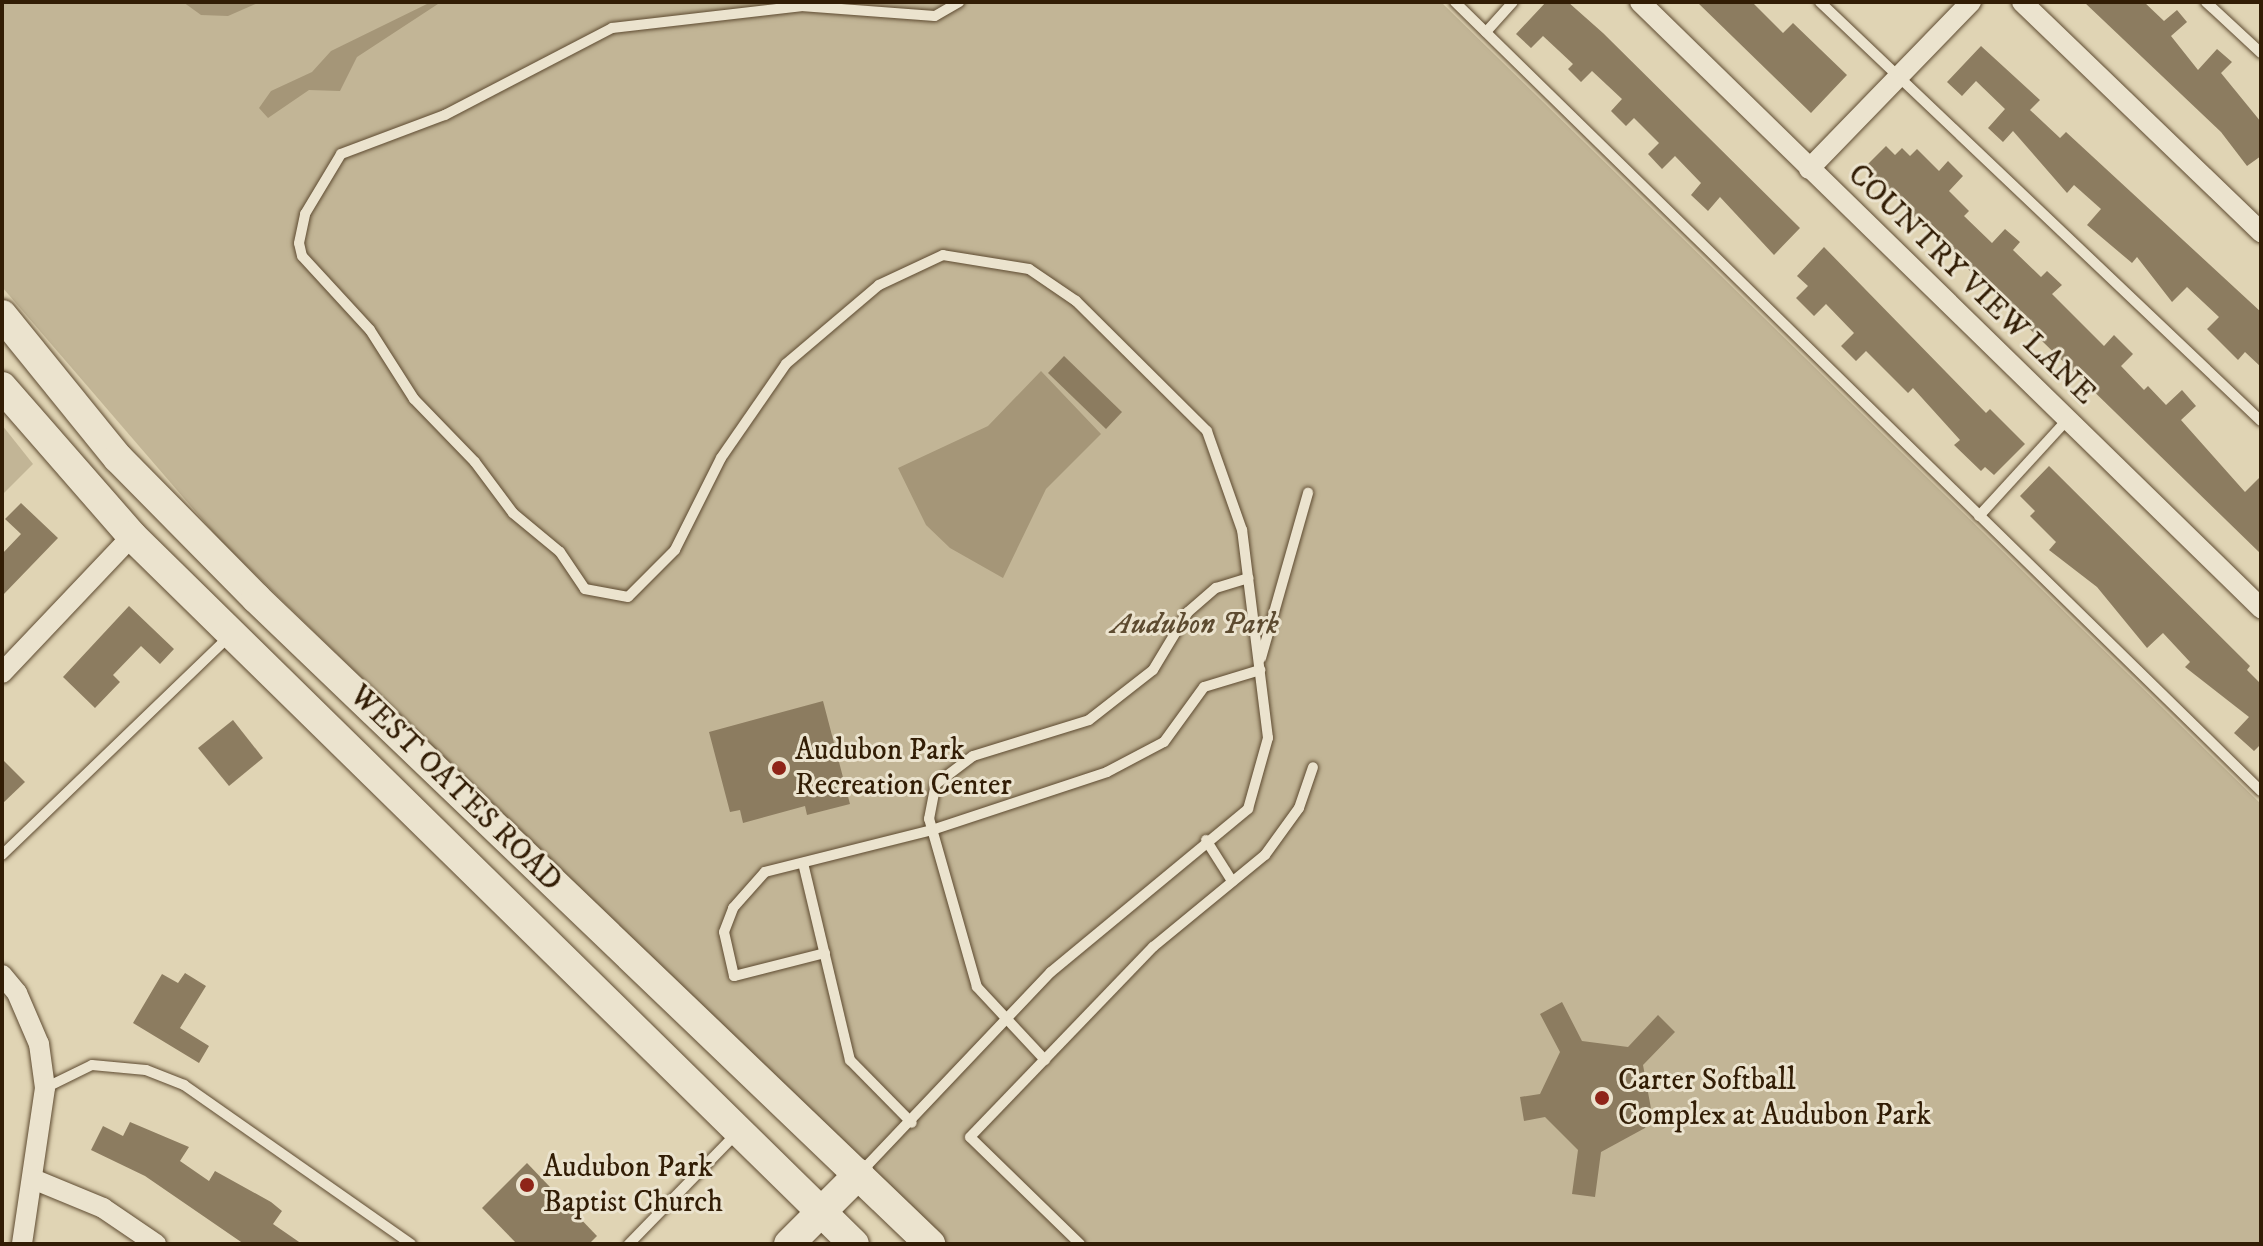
<!DOCTYPE html>
<html>
<head>
<meta charset="utf-8">
<style>
	body { margin:0 }
	#map { position:relative; width:2263px; height:1246px; overflow:hidden; background:#e0d4b4; font-family:"IM FELL DW Pica",serif }
	div>[style] { position:absolute }
	.green>* { inset:0; background:#c2b596 }
	.water>* { inset:0; background:#a59678 }
	.building>* { inset:0; background:#8c7c60 }
	.roads { filter:drop-shadow(0 0 2px #5e4b31) drop-shadow(0 0 2px #5e4b31) }
	.lane>* { height:10px; margin:-5px; padding:0 5px; transform-origin:5px; border-radius:5px; background:#ebe3ce }
	.street>* { height:20px; margin:-10px; padding:0 10px; transform-origin:10px; border-radius:10px; background:#ebe3ce }
	.secondary>* { height:30px; margin:-15px; padding:0 15px; transform-origin:15px; border-radius:15px; background:#ebe3ce }
	.dots>* { width:22px; height:22px; translate:-50% -50%; box-sizing:border-box; border:4px solid #ebe3ce; border-radius:50% }
	span { translate:-50% -50%; white-space:nowrap; text-align:center; line-height:1.15; -webkit-text-stroke:6px #ebe3ce; paint-order:stroke }
	.street-label { font-size:30px; color:#321d05 }
	.park-label { font-size:30px; color:#5d4b30; font-style:italic }
	.poi-label { font-size:30px; color:#321d05 }
	.left { translate:0 -50%; text-align:left }
	.frame { position:absolute; inset:0; border:4px solid #321d05; pointer-events:none }
</style>
</head>
<body>
<div id="map">
	<div class="green">
		<div style="clip-path:polygon(2px 2px,1441px 2px,2261px 804px,2261px 1244px,944px 1244px,220px 540px,2px 287px)"></div>
		<div style="clip-path:polygon(2px 425px,33px 464px,2px 495px)"></div>
	</div>
	<div class="water">
		<div style="clip-path:polygon(183px 2px,260px 2px,228px 16px,201px 15px)"></div>
		<div style="clip-path:polygon(431px 2px,441px 2px,357px 57px,340px 91px,309px 90px,268px 118px,259px 108px,271px 91px,312px 72px,331px 51px)"></div>
		<div style="clip-path:polygon(1041px 371px,1101px 434px,1046px 489px,1003px 578px,950px 548px,926px 525px,898px 468px,988px 426px)"></div>
	</div>
	<div class="building">
		<div style="clip-path:polygon(1546px 2px,1568px 2px,1603px 33px,1800px 228px,1774px 255px,1720px 197px,1708px 211px,1691px 195px,1701px 183px,1675px 156px,1662px 169px,1648px 154px,1659px 143px,1634px 118px,1626px 126px,1611px 111px,1622px 99px,1592px 71px,1581px 82px,1568px 69px,1573px 64px,1543px 36px,1531px 48px,1516px 34px)"></div>
		<div style="clip-path:polygon(1697px 2px,1752px 2px,1783px 33px,1793px 23px,1847px 75px,1811px 113px)"></div>
		<div style="clip-path:polygon(2084px 2px,2144px 2px,2164px 21px,2177px 10px,2187px 22px,2171px 36px,2198px 70px,2217px 49px,2232px 62px,2221px 73px,2261px 122px,2261px 156px,2247px 166px,2221px 132px)"></div>
		<div style="clip-path:polygon(1981px 46px,2040px 100px,2030px 110px,2060px 138px,2066px 132px,2261px 312px,2261px 367px,2245px 352px,2238px 360px,2207px 329px,2219px 317px,2187px 287px,2172px 302px,2137px 257px,2132px 263px,2087px 225px,2101px 209px,2074px 185px,2067px 193px,2013px 131px,2003px 142px,1988px 128px,2005px 109px,1976px 81px,1962px 96px,1947px 82px)"></div>
		<div style="clip-path:polygon(1886px 146px,1895px 155px,1902px 148px,1910px 156px,1917px 149px,1939px 171px,1948px 161px,1963px 176px,1949px 191px,1969px 211px,1964px 216px,1992px 243px,2005px 229px,2020px 242px,2013px 250px,2041px 277px,2047px 271px,2062px 285px,2052px 294px,2104px 346px,2114px 335px,2133px 354px,2121px 366px,2144px 390px,2148px 386px,2166px 405px,2182px 390px,2196px 406px,2181px 420px,2245px 492px,2261px 476px,2261px 554px,1864px 168px)"></div>
		<div style="clip-path:polygon(1824px 247px,1986px 413px,1990px 409px,2025px 444px,1994px 475px,1985px 467px,1981px 471px,1954px 445px,1960px 440px,1913px 388px,1908px 393px,1866px 351px,1856px 361px,1841px 346px,1854px 333px,1826px 304px,1814px 316px,1796px 298px,1808px 286px,1797px 276px)"></div>
		<div style="clip-path:polygon(1064px 356px,1122px 412px,1106px 429px,1048px 373px)"></div>
		<div style="clip-path:polygon(2049px 466px,2250px 666px,2247px 670px,2261px 684px,2261px 744px,2254px 751px,2234px 733px,2249px 717px,2185px 667px,2190px 662px,2163px 633px,2147px 648px,2097px 587px,2049px 550px,2056px 542px,2030px 516px,2035px 511px,2020px 496px)"></div>
		<div style="clip-path:polygon(21px 503px,58px 538px,2px 596px,2px 554px,21px 534px,5px 519px)"></div>
		<div style="clip-path:polygon(129px 606px,174px 649px,160px 664px,141px 646px,113px 675px,120px 682px,95px 708px,63px 677px)"></div>
		<div style="clip-path:polygon(823px 701px,850px 804px,807px 815px,805px 806px,743px 823px,740px 810px,730px 812px,709px 732px)"></div>
		<div style="clip-path:polygon(233px 720px,263px 758px,229px 786px,198px 748px)"></div>
		<div style="clip-path:polygon(2px 759px,25px 782px,2px 804px)"></div>
		<div style="clip-path:polygon(185px 973px,206px 986px,180px 1028px,209px 1046px,199px 1063px,133px 1023px,162px 974px,178px 983px)"></div>
		<div style="clip-path:polygon(1562px 1002px,1582px 1041px,1628px 1047px,1658px 1015px,1675px 1032px,1643px 1065px,1652px 1114px,1645px 1128px,1601px 1152px,1595px 1197px,1572px 1194px,1578px 1150px,1545px 1117px,1524px 1121px,1520px 1097px,1540px 1094px,1560px 1052px,1540px 1014px)"></div>
		<div style="clip-path:polygon(130px 1122px,189px 1147px,180px 1161px,209px 1181px,215px 1171px,271px 1202px,282px 1211px,273px 1224px,302px 1244px,244px 1244px,145px 1176px,91px 1150px,103px 1126px,123px 1136px)"></div>
		<div style="clip-path:polygon(527px 1163px,597px 1236px,589px 1244px,517px 1244px,482px 1208px)"></div>
	</div>
	<div class="roads">
		<div class="lane">
			<div style="left:1455px;top:2px;width:1128px;rotate:44.39deg"></div>
			<div style="left:1820px;top:2px;width:608px;rotate:43.53deg"></div>
			<div style="left:2206px;top:2px;width:75px;rotate:42.8deg"></div>
			<div style="left:1486px;top:32px;width:40px;rotate:-48deg"></div>
			<div style="left:1979px;top:516px;width:129px;rotate:-47.5deg"></div>
			<div style="left:1261px;top:658px;width:172px;rotate:-74.1deg"></div>
			<div style="left:1206px;top:840px;width:49px;rotate:57.6deg"></div>
			<div style="left:2px;top:855px;width:318px;rotate:-43.9deg"></div>
			<div style="left:803px;top:863px;width:203px;rotate:76.6deg"></div>
			<div style="left:850px;top:1060px;width:88px;rotate:45.5deg"></div>
			<div style="left:825px;top:953px;width:94px;rotate:165.8deg"></div>
			<div style="left:734px;top:976px;width:45px;rotate:-102.8deg"></div>
			<div style="left:724px;top:932px;width:26px;rotate:-69deg"></div>
			<div style="left:733px;top:908px;width:48px;rotate:-48.4deg"></div>
			<div style="left:765px;top:872px;width:172px;rotate:-14.1deg"></div>
			<div style="left:932px;top:830px;width:184px;rotate:-18.3deg"></div>
			<div style="left:1107px;top:772px;width:64px;rotate:-27.8deg"></div>
			<div style="left:1164px;top:742px;width:68px;rotate:-54deg"></div>
			<div style="left:1204px;top:687px;width:59px;rotate:-16.9deg"></div>
			<div style="left:1045px;top:1060px;width:100px;rotate:-133deg"></div>
			<div style="left:977px;top:987px;width:175px;rotate:-105.9deg"></div>
			<div style="left:929px;top:819px;width:36px;rotate:-79deg"></div>
			<div style="left:936px;top:784px;width:46px;rotate:-37.1deg"></div>
			<div style="left:973px;top:756px;width:121px;rotate:-17.2deg"></div>
			<div style="left:1089px;top:720px;width:81px;rotate:-38deg"></div>
			<div style="left:1153px;top:670px;width:68px;rotate:-58.9deg"></div>
			<div style="left:1188px;top:612px;width:37px;rotate:-41deg"></div>
			<div style="left:1216px;top:588px;width:34px;rotate:-17deg"></div>
			<div style="left:45px;top:1088px;width:52px;rotate:-26.1deg"></div>
			<div style="left:92px;top:1065px;width:54px;rotate:5.3deg"></div>
			<div style="left:146px;top:1070px;width:41px;rotate:21.5deg"></div>
			<div style="left:184px;top:1085px;width:277px;rotate:35deg"></div>
			<div style="left:860px;top:1173px;width:277px;rotate:-46.5deg"></div>
			<div style="left:1051px;top:972px;width:256px;rotate:-39.6deg"></div>
			<div style="left:1248px;top:809px;width:74px;rotate:-74.3deg"></div>
			<div style="left:1268px;top:738px;width:210px;rotate:-97.1deg"></div>
			<div style="left:1242px;top:530px;width:105px;rotate:-109.5deg"></div>
			<div style="left:1207px;top:431px;width:185px;rotate:-135.2deg"></div>
			<div style="left:1076px;top:301px;width:57px;rotate:-145.8deg"></div>
			<div style="left:1029px;top:269px;width:87px;rotate:-170.8deg"></div>
			<div style="left:943px;top:255px;width:71px;rotate:154.9deg"></div>
			<div style="left:879px;top:285px;width:122px;rotate:139.7deg"></div>
			<div style="left:786px;top:364px;width:114px;rotate:124.7deg"></div>
			<div style="left:721px;top:458px;width:103px;rotate:116.6deg"></div>
			<div style="left:675px;top:550px;width:66px;rotate:135deg"></div>
			<div style="left:628px;top:597px;width:44px;rotate:-169.5deg"></div>
			<div style="left:585px;top:589px;width:45px;rotate:-124deg"></div>
			<div style="left:560px;top:552px;width:61px;rotate:-140.3deg"></div>
			<div style="left:513px;top:513px;width:64px;rotate:-126.7deg"></div>
			<div style="left:475px;top:462px;width:88px;rotate:-134.1deg"></div>
			<div style="left:414px;top:399px;width:82px;rotate:-122.5deg"></div>
			<div style="left:370px;top:330px;width:100px;rotate:-132.6deg"></div>
			<div style="left:302px;top:256px;width:13px;rotate:-103deg"></div>
			<div style="left:299px;top:243px;width:30px;rotate:-78deg"></div>
			<div style="left:305px;top:214px;width:70px;rotate:-59deg"></div>
			<div style="left:341px;top:154px;width:111px;rotate:-20.6deg"></div>
			<div style="left:445px;top:115px;width:188px;rotate:-27.5deg"></div>
			<div style="left:612px;top:28px;width:190px;rotate:-6.6deg"></div>
			<div style="left:801px;top:6px;width:134px;rotate:4.3deg"></div>
			<div style="left:935px;top:16px;width:28px;rotate:-30deg"></div>
			<div style="left:629px;top:1244px;width:153px;rotate:-45.8deg"></div>
			<div style="left:1080px;top:1244px;width:153px;rotate:-135.8deg"></div>
			<div style="left:970px;top:1137px;width:264px;rotate:-46.1deg"></div>
			<div style="left:1153px;top:947px;width:145px;rotate:-39.4deg"></div>
			<div style="left:1265px;top:855px;width:58px;rotate:-54.1deg"></div>
			<div style="left:1299px;top:808px;width:43px;rotate:-71.1deg"></div>
		</div>
		<div class="street">
			<div style="left:1640px;top:2px;width:868px;rotate:44.3deg"></div>
			<div style="left:2022px;top:2px;width:332px;rotate:43.9deg"></div>
			<div style="left:1809px;top:169px;width:233px;rotate:-45.9deg"></div>
			<div style="left:2px;top:673px;width:189px;rotate:-46.5deg"></div>
			<div style="left:2px;top:975px;width:23px;rotate:50deg"></div>
			<div style="left:17px;top:993px;width:56px;rotate:66.7deg"></div>
			<div style="left:39px;top:1044px;width:44px;rotate:82.2deg"></div>
			<div style="left:45px;top:1088px;width:158px;rotate:98.4deg"></div>
			<div style="left:33px;top:1179px;width:76px;rotate:22.5deg"></div>
			<div style="left:103px;top:1208px;width:64px;rotate:34.2deg"></div>
		</div>
		<div class="secondary">
			<div style="left:2px;top:315px;width:184px;rotate:51deg"></div>
			<div style="left:118px;top:458px;width:197px;rotate:45.4deg"></div>
			<div style="left:256px;top:598px;width:934px;rotate:43.78deg"></div>
			<div style="left:2px;top:387px;width:198px;rotate:48.9deg"></div>
			<div style="left:132px;top:536px;width:1011px;rotate:44.44deg"></div>
			<div style="left:789px;top:1244px;width:99px;rotate:-45deg"></div>
		</div>
	</div>
	<div class="dots">
		<div style="left:779px;top:768px;background:#8f2418"></div>
		<div style="left:1602px;top:1098px;background:#8f2418"></div>
		<div style="left:527px;top:1185px;background:#8f2418"></div>
	</div>
	<div class="street-label">
		<span style="left:1971px;top:285px;rotate:44deg">COUNTRY VIEW LANE</span>
		<span style="left:455px;top:789px;rotate:44deg">WEST OATES ROAD</span>
	</div>
	<div class="park-label">
		<span style="left:1195px;top:625px">Audubon Park</span>
	</div>
	<div class="poi-label">
		<span class="left" style="left:795px;top:768px">Audubon Park<br>Recreation Center</span>
		<span class="left" style="left:1618px;top:1098px">Carter Softball<br>Complex at Audubon Park</span>
		<span class="left" style="left:543px;top:1185px">Audubon Park<br>Baptist Church</span>
	</div>
	<div class="frame"></div>
</div>
</body>
</html>
